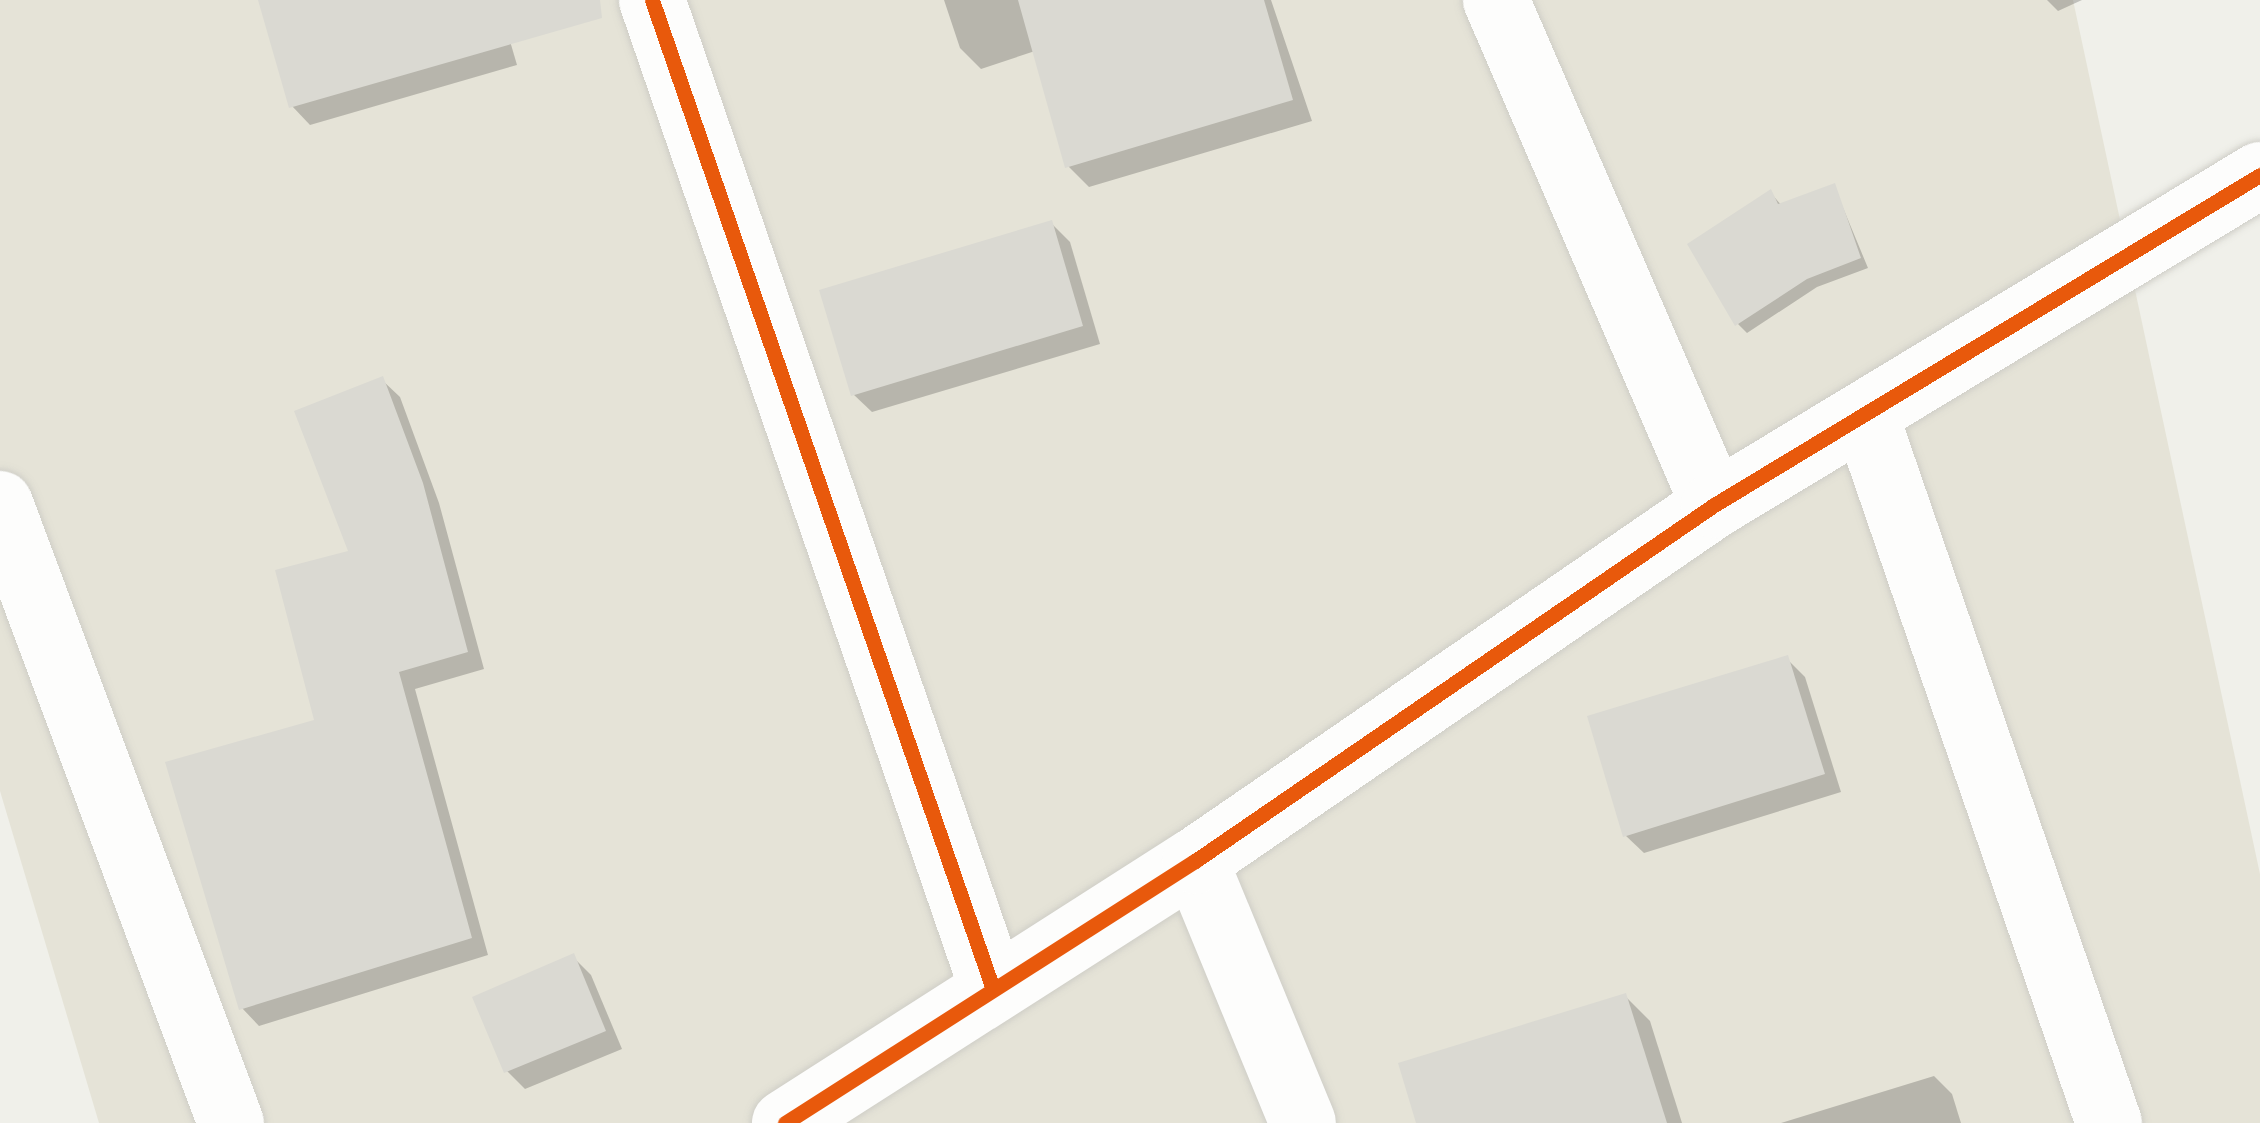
<!DOCTYPE html>
<html>
<head>
<meta charset="utf-8">
<style>
	body { margin:0 }
	#map { position:relative; width:2260px; height:1123px; overflow:hidden; background:#f0f0ea; font-family:Figtree,sans-serif }
	div>[style] { position:absolute }
	.residential>* { inset:0; background:#e5e3d7 }
	.shadow>* { inset:0; background:#0003 }
	.building>* { inset:0; background:#dad9d2 }
	.roads { filter:drop-shadow(0 0 3px #cfcec7) drop-shadow(0 0 3px #cfcec7) }
	.minor>* { height:66px; margin:-33px; padding:0 33px; transform-origin:33px; border-radius:33px; background:#fdfdfc }
	.cycleway>* { height:15px; margin:-7.5px; padding:0 7.5px; transform-origin:7.5px; border-radius:7.5px; background:#e8590c }
	span { translate:-50% -50%; white-space:nowrap; text-align:center; line-height:1.15; -webkit-text-stroke:9px #fff; paint-order:stroke }
</style>
</head>
<body>
<div id="map">
	<div class="residential">
		<div style="clip-path:polygon(0 0,2073px 0,2260px 874px,2260px 1123px,99px 1123px,0 791px)"></div>
	</div>
	<div class="shadow">
		<div style="clip-path:polygon(262px 0,498px 0,517px 65px,310px 125px,292px 106px)"></div>
		<div style="clip-path:polygon(944px 0,1271px 0,1312px 121px,1089px 187px,1068px 166px,1035px 51px,981px 69px,960px 48px)"></div>
		<div style="clip-path:polygon(2047px 0,2082px 0,2058px 11px)"></div>
		<div style="clip-path:polygon(1834px 186px,1868px 268px,1817px 287px,1747px 333px,1738px 324px,1771px 193px,1782px 206px)"></div>
		<div style="clip-path:polygon(1051px 223px,1070px 242px,1100px 344px,872px 412px,853px 394px)"></div>
		<div style="clip-path:polygon(382px 380px,400px 397px,439px 503px,484px 669px,415px 689px,488px 955px,259px 1026px,242px 1008px,318px 722px)"></div>
		<div style="clip-path:polygon(1787px 659px,1805px 677px,1841px 792px,1644px 853px,1625px 835px)"></div>
		<div style="clip-path:polygon(573px 957px,591px 975px,622px 1049px,525px 1089px,507px 1071px)"></div>
		<div style="clip-path:polygon(1626px 997px,1650px 1021px,1682px 1123px,1420px 1123px)"></div>
		<div style="clip-path:polygon(1934px 1076px,1952px 1094px,1961px 1123px,1781px 1123px)"></div>
	</div>
	<div class="building">
		<div style="clip-path:polygon(258px 0,600px 0,602px 18px,289px 108px)"></div>
		<div style="clip-path:polygon(1018px 0,1264px 0,1293px 100px,1065px 168px)"></div>
		<div style="clip-path:polygon(1835px 183px,1861px 258px,1807px 279px,1735px 326px,1687px 244px,1771px 189px,1778px 204px)"></div>
		<div style="clip-path:polygon(1052px 220px,1083px 326px,851px 396px,819px 290px)"></div>
		<div style="clip-path:polygon(383px 376px,423px 483px,468px 652px,399px 672px,472px 938px,239px 1010px,165px 762px,314px 720px,275px 570px,348px 551px,294px 411px)"></div>
		<div style="clip-path:polygon(1788px 655px,1825px 774px,1623px 837px,1587px 716px)"></div>
		<div style="clip-path:polygon(574px 953px,606px 1031px,504px 1073px,472px 997px)"></div>
		<div style="clip-path:polygon(1626px 993px,1667px 1123px,1416px 1123px,1398px 1063px)"></div>
	</div>
	<div class="roads">
		<div class="minor">
			<div style="left:652px;top:0;width:1046px;rotate:70.98deg"></div>
			<div style="left:1496px;top:0;width:550px;rotate:66.65deg"></div>
			<div style="left:1866px;top:417px;width:747px;rotate:71.01deg"></div>
			<div style="left:0;top:504px;width:661px;rotate:69.54deg"></div>
			<div style="left:1195px;top:861px;width:283px;rotate:67.6deg"></div>
			<div style="left:785px;top:1123px;width:487px;rotate:-32.6deg"></div>
			<div style="left:1195px;top:861px;width:629px;rotate:-34.45deg"></div>
			<div style="left:1714px;top:505px;width:638px;rotate:-31.15deg"></div>
		</div>
	</div>
	<div class="cycleway">
		<div style="left:652px;top:0;width:1046px;rotate:70.98deg"></div>
		<div style="left:785px;top:1123px;width:487px;rotate:-32.6deg"></div>
		<div style="left:1195px;top:861px;width:629px;rotate:-34.45deg"></div>
		<div style="left:1714px;top:505px;width:638px;rotate:-31.15deg"></div>
	</div>
</div>
</body>
</html>
